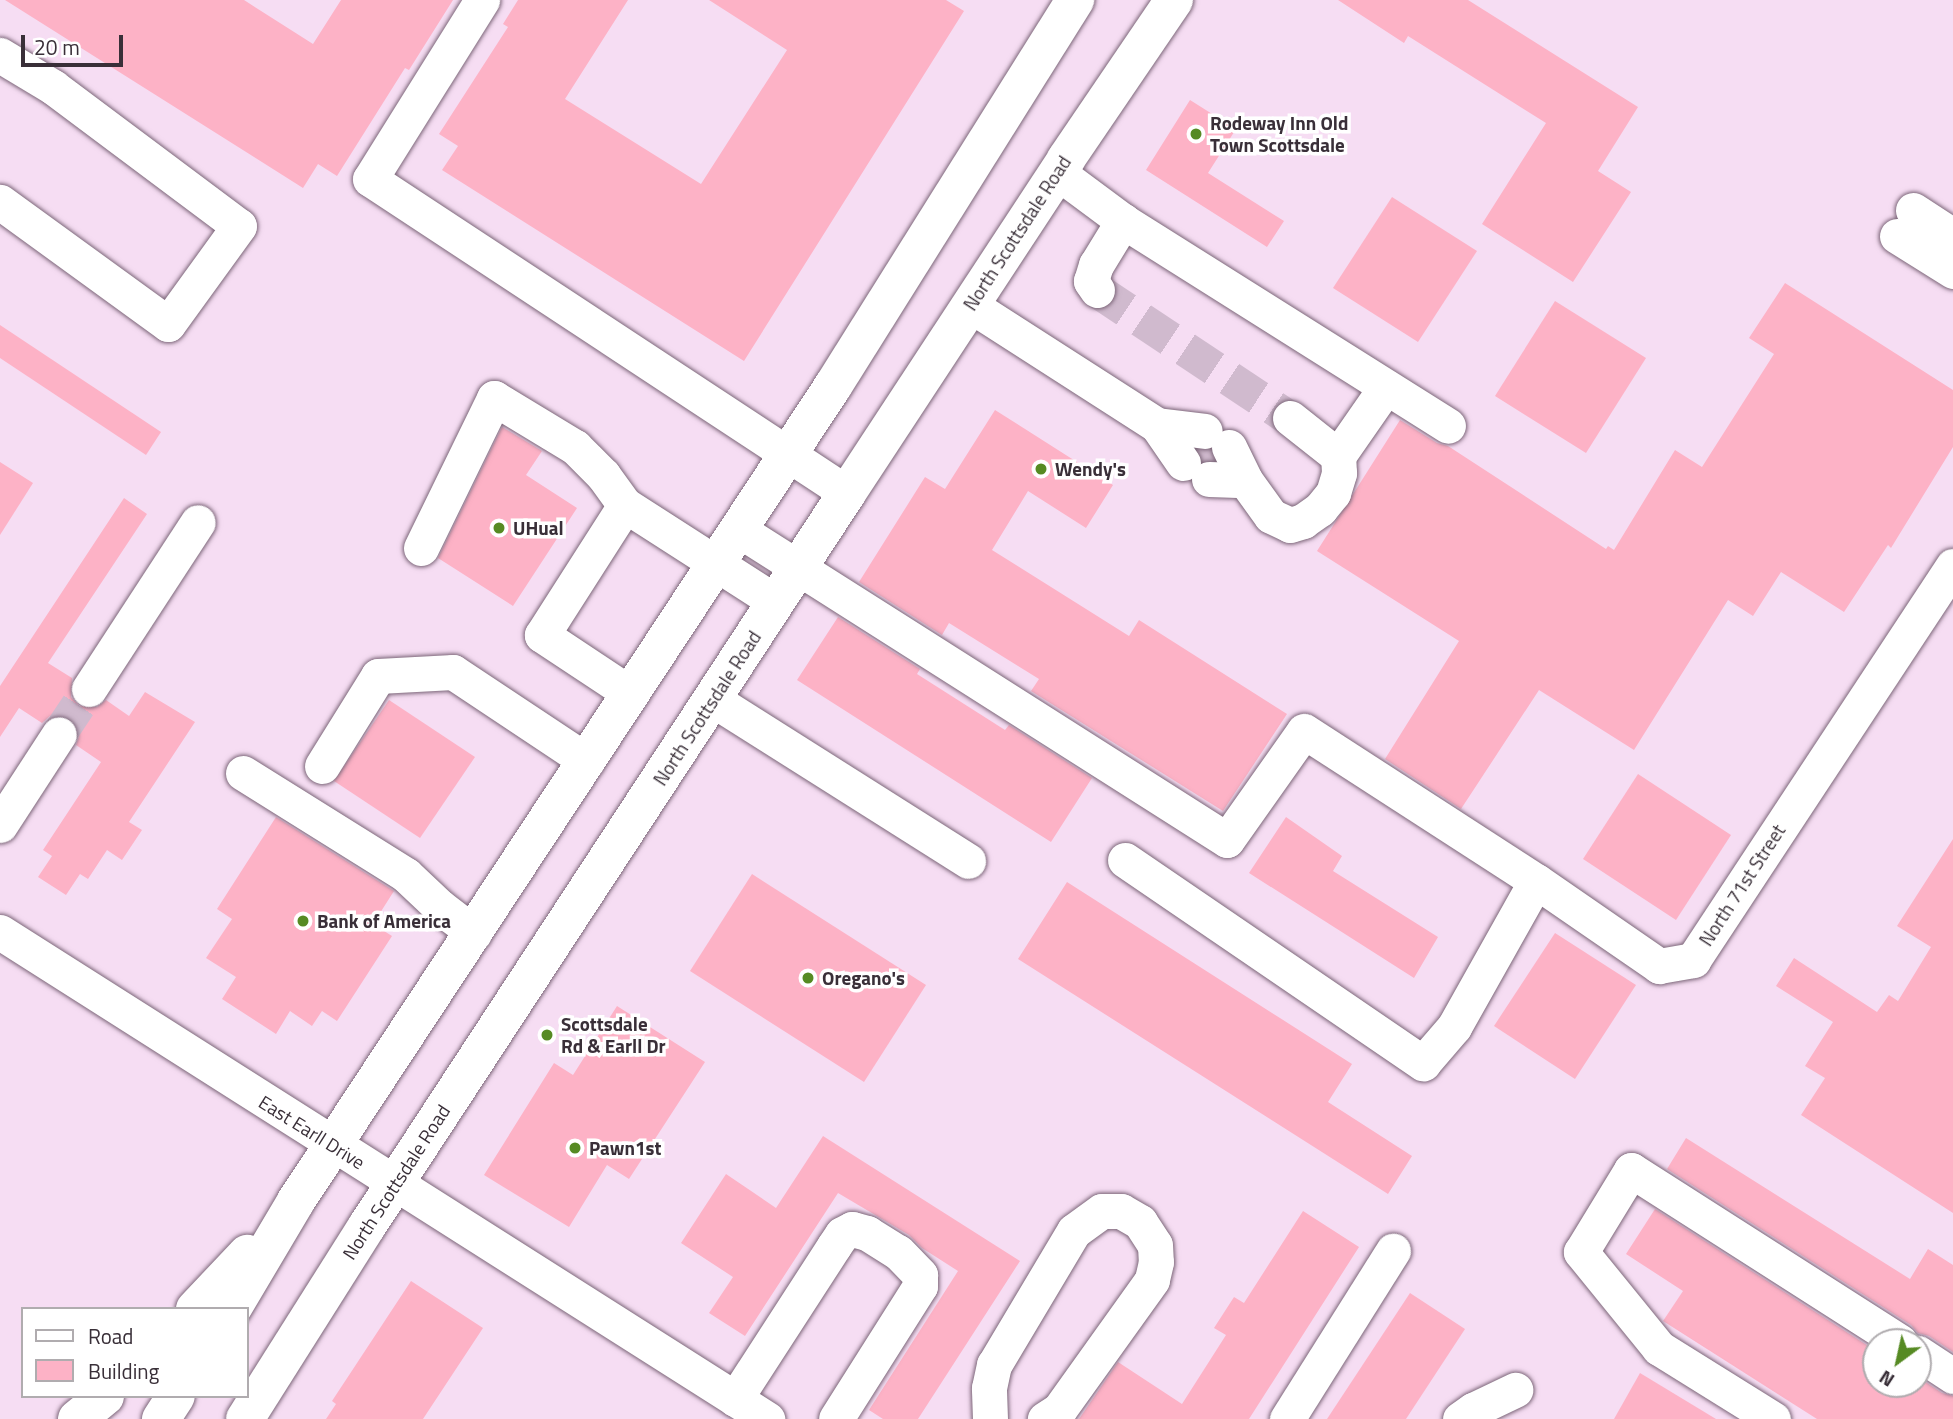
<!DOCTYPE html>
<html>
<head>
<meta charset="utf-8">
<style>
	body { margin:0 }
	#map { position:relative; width:1953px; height:1419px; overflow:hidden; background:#f6ddf3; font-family:"Titillium Web",sans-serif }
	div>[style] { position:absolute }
	.building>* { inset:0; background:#fdb2c6 }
	.minor-tunnel>* { height:35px; margin-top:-17.5px; transform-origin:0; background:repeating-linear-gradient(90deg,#d0bace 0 35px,transparent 0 53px) }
	.roads { filter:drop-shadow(0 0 2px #7c6679) drop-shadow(0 0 2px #7c6679) }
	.minor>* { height:35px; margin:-17.5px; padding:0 17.5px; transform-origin:17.5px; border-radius:17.5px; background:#fff }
	.major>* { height:38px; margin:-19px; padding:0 19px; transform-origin:19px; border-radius:19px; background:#fff }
	.dots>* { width:19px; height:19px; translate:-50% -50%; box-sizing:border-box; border:4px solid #fff; border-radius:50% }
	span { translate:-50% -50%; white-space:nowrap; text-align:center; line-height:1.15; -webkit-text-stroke:7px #fff; paint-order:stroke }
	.poi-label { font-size:19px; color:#392f38; font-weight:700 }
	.left { translate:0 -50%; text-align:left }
	.street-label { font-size:19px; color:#392f38 }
	.legend { position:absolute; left:21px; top:1307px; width:228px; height:91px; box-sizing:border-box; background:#fff; border:2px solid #b0acaf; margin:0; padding:9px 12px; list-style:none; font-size:21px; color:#392f38 }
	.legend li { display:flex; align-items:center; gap:14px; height:35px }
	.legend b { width:35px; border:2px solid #b0acaf }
	.north { position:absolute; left:1862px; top:1328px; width:70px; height:70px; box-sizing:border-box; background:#fff; border:2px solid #b0acaf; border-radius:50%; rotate:213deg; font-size:19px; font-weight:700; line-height:28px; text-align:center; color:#392f38 }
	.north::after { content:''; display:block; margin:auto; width:24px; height:32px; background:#568a23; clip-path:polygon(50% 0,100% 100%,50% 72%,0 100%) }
	.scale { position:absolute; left:21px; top:35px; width:102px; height:32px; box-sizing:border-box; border:4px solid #392f38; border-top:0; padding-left:9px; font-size:21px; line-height:24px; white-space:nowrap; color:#392f38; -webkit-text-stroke:5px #fff; paint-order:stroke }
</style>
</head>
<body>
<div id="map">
	<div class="building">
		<div style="clip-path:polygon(5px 0,244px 0,313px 44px,341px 0,453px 0,409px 70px,405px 68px,337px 176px,318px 164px,303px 188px)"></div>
		<div style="clip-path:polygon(518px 0,628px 0,565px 99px,701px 184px,787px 50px,709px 0,946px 0,964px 11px,744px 361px,442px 170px,458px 146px,439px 134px,508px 27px,503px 24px)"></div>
		<div style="clip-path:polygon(1338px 0,1468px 0,1638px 107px,1598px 171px,1631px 192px,1573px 282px,1482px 224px,1546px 123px,1408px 36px,1404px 43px)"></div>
		<div style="clip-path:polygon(1190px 100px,1236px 129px,1208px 173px,1284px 221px,1267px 247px,1146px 170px)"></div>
		<div style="clip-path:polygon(1392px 197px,1477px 251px,1418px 342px,1333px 288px)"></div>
		<div style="clip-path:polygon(1785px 283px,1953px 390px,1953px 447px,1891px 548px,1888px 545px,1844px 612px,1781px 572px,1753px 616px,1728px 600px,1634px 750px,1539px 690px,1461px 809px,1385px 759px,1459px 641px,1317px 551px,1400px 420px,1437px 443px,1448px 446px,1606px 549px,1608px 546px,1614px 550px,1675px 450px,1702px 467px,1774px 354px,1749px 338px)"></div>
		<div style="clip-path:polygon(1555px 301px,1646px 358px,1586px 453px,1495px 396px)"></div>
		<div style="clip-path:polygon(0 325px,161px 432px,146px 455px,0 358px)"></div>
		<div style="clip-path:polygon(995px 410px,1113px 485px,1086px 528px,1028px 491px,992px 550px,1129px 636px,1139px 620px,1287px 714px,1223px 811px,1031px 691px,1039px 679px,949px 623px,942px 635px,859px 582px,925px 477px,945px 489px)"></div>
		<div style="clip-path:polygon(502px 427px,542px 451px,526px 475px,577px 508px,513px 606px,438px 558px)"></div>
		<div style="clip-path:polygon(0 462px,33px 483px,0 535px)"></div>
		<div style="clip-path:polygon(124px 498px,147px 514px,48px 663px,72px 678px,71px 697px,79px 706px,97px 707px,106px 700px,129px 716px,145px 692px,195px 722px,129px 822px,142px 830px,122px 860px,107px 850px,88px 879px,80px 874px,66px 895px,38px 877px,52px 856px,43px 850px,101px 762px,76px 745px,79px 736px,77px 725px,70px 718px,61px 714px,50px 716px,42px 723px,19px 708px,0 737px,0 686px)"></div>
		<div style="clip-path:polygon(838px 617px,920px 669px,917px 674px,1005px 730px,1009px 725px,1092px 778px,1051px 842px,797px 680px)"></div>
		<div style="clip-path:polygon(389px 700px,475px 757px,420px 838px,334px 781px)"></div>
		<div style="clip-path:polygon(1638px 774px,1731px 835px,1676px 920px,1583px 859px)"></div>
		<div style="clip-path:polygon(276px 817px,394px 891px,373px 924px,392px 936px,337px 1021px,322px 1011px,312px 1026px,290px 1011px,276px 1034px,222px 999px,236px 977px,206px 958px,232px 919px,217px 909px)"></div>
		<div style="clip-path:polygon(1286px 817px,1342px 856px,1333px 871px,1438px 937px,1414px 978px,1249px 873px)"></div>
		<div style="clip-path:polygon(1953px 839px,1953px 1213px,1801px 1115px,1825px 1078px,1805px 1066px,1833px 1022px,1776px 986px,1794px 958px,1877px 1012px,1889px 995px,1898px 1001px,1931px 947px,1897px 926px)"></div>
		<div style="clip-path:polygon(752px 874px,926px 985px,864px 1082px,690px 971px)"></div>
		<div style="clip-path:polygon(1067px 882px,1352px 1064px,1328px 1102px,1412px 1156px,1388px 1194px,1018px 959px)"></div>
		<div style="clip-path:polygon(1555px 933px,1636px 985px,1575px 1079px,1494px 1026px)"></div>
		<div style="clip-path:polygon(617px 1006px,705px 1062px,629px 1179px,607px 1165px,569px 1227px,484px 1175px,554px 1063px,573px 1075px)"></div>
		<div style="clip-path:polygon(823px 1136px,1020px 1261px,918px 1419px,883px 1419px,869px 1410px,958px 1271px,922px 1248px,909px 1235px,838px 1193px,745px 1336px,709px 1313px,733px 1277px,681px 1243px,726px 1174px,776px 1208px)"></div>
		<div style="clip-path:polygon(1686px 1138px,1910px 1279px,1928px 1249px,1953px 1265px,1953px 1352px,1929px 1336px,1918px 1333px,1911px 1325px,1667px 1169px)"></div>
		<div style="clip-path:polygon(1655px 1209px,1876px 1351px,1876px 1384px,1918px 1384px,1918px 1377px,1942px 1393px,1953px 1396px,1953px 1419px,1817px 1419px,1663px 1321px,1683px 1291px,1626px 1254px)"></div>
		<div style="clip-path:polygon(1303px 1211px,1359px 1247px,1249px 1419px,1079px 1419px,1118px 1362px,1182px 1404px,1226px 1335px,1214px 1328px,1234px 1297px,1244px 1303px)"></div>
		<div style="clip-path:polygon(411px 1281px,483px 1328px,423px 1419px,326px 1419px,336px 1404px,332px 1401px)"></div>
		<div style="clip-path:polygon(1410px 1293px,1465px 1329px,1406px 1419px,1327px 1419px)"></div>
		<div style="clip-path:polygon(1640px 1373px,1716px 1419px,1614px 1419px)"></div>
	</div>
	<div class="minor-tunnel">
		<div style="left:1097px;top:290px;width:232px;rotate:33.6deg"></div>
		<div style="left:1195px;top:446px;width:28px;rotate:32deg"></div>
		<div style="left:59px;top:734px;width:54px;rotate:-56.3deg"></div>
	</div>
	<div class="roads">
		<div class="minor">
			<div style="left:482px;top:0;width:211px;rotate:122deg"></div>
			<div style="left:370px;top:179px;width:571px;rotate:33.36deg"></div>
			<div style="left:0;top:55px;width:62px;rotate:31.1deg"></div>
			<div style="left:53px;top:87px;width:232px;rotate:36.8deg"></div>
			<div style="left:239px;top:226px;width:121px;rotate:125.9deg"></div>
			<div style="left:168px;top:324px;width:208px;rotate:-144deg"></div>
			<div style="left:1057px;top:172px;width:82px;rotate:36.6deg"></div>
			<div style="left:1123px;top:221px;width:384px;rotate:32.2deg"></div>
			<div style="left:1913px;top:210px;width:48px;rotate:33deg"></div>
			<div style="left:1897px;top:236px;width:66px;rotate:32deg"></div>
			<div style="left:1097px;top:290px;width:11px;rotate:-124deg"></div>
			<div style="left:1091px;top:281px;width:17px;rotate:-73deg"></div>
			<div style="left:1096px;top:265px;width:52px;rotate:-58.5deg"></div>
			<div style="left:970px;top:305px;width:222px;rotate:32.7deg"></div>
			<div style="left:1157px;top:425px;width:46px;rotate:55.6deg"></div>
			<div style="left:1290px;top:418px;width:61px;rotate:38.4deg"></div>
			<div style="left:1157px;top:425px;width:48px;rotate:7.1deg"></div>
			<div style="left:1229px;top:447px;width:37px;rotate:64deg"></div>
			<div style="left:1209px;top:479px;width:36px;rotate:2deg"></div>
			<div style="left:1245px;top:480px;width:44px;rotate:54.2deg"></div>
			<div style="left:1271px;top:516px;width:21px;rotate:25deg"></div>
			<div style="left:1290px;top:525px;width:14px;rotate:-17deg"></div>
			<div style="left:1303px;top:521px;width:21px;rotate:-35deg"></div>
			<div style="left:1320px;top:509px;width:21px;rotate:-51deg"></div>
			<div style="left:1333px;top:493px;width:21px;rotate:-73deg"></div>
			<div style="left:1339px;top:473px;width:17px;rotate:-93deg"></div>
			<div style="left:1338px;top:456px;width:84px;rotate:-55.2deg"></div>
			<div style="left:739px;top:530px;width:578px;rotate:32.43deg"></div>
			<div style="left:1227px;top:840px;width:133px;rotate:-54.8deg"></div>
			<div style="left:1304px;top:731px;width:276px;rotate:32.9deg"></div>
			<div style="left:1536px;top:881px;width:150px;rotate:34.6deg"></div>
			<div style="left:1659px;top:966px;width:35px;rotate:-10deg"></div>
			<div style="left:1693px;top:960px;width:472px;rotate:-56.6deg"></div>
			<div style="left:421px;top:548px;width:167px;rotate:-64deg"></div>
			<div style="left:494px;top:398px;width:95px;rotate:31.2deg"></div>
			<div style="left:575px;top:447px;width:40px;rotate:45deg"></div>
			<div style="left:603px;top:475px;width:37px;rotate:54deg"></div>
			<div style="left:89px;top:689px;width:199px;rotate:-56.9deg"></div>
			<div style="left:631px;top:694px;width:107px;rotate:-146.5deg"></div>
			<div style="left:542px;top:635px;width:154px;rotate:-57.4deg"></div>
			<div style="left:625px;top:505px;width:179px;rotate:32.7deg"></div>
			<div style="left:712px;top:699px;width:303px;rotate:32.3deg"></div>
			<div style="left:322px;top:766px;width:106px;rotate:-58.1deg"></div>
			<div style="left:378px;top:676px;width:75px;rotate:-3.1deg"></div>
			<div style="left:453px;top:672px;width:161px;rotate:33.6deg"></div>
			<div style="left:243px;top:773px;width:192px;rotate:32deg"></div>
			<div style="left:406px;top:875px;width:47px;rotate:43.3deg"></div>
			<div style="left:440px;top:907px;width:43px;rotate:37.4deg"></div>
			<div style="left:0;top:825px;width:108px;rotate:-57deg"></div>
			<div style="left:1125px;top:860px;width:361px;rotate:34.3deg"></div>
			<div style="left:1423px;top:1063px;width:48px;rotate:-49.3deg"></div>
			<div style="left:1454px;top:1027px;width:167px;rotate:-60.7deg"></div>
			<div style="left:0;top:932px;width:909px;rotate:32.41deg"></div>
			<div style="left:1918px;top:1353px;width:42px;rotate:33.3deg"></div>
			<div style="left:735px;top:1399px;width:182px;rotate:-57.1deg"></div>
			<div style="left:834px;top:1246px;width:14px;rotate:-56deg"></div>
			<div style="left:842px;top:1234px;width:11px;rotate:-27deg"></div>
			<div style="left:852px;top:1229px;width:16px;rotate:15deg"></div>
			<div style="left:867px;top:1233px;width:36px;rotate:32deg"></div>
			<div style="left:898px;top:1252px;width:32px;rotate:46deg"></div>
			<div style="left:920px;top:1275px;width:11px;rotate:90deg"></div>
			<div style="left:920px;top:1286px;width:157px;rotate:122.3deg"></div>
			<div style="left:990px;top:1419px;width:31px;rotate:-92deg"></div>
			<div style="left:989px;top:1388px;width:24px;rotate:-78deg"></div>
			<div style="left:994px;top:1365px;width:156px;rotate:-59.2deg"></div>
			<div style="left:1074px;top:1231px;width:34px;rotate:-36deg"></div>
			<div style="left:1102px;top:1211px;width:19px"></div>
			<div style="left:1121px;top:1211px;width:22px;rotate:30deg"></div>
			<div style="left:1140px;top:1222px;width:27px;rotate:57deg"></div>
			<div style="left:1155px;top:1245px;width:17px;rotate:87deg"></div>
			<div style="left:1156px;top:1262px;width:18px;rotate:103deg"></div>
			<div style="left:1152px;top:1280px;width:160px;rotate:125.6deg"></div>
			<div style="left:1059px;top:1410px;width:17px;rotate:147deg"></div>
			<div style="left:1287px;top:1419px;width:199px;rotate:-57.8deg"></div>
			<div style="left:1460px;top:1419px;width:16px;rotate:-35deg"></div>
			<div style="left:1473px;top:1410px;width:47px;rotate:-25.5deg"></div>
			<div style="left:1773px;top:1419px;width:134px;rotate:-148.1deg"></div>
			<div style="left:1659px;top:1348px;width:124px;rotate:-129.1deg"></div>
			<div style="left:1581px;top:1252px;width:96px;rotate:-58.6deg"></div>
			<div style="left:1631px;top:1170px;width:319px;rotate:32.6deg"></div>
		</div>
		<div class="major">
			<div style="left:195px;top:1309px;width:76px;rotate:-46.6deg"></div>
			<div style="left:232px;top:1309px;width:126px;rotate:-59.3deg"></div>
			<div style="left:296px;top:1201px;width:976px;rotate:-56.62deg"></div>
			<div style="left:833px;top:386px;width:456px;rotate:-57.9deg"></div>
			<div style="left:77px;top:1419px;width:36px;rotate:-39deg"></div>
			<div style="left:161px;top:1419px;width:27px;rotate:-57deg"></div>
			<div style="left:245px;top:1419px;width:228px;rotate:-57.7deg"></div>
			<div style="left:367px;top:1226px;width:876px;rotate:-56.78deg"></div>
			<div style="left:847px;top:493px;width:399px;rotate:-56.7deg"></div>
			<div style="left:1066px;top:159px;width:192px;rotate:-55.8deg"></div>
		</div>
	</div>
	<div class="dots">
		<div style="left:1196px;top:134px;background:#568a23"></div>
		<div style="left:1041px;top:469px;background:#568a23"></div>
		<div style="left:499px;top:528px;background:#568a23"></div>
		<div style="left:303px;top:921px;background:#568a23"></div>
		<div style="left:808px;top:978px;background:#568a23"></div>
		<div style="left:547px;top:1035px;background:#568a23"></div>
		<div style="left:575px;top:1148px;background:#568a23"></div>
	</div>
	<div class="poi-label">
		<span class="left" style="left:1210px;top:134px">Rodeway Inn Old<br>Town Scottsdale</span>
		<span class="left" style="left:1055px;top:469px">Wendy's</span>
		<span class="left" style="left:513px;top:528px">UHual</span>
		<span class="left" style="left:317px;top:921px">Bank of America</span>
		<span class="left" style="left:822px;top:978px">Oregano's</span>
		<span class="left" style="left:561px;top:1035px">Scottsdale<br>Rd &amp; Earll Dr</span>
		<span class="left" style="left:589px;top:1148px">Pawn1st</span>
	</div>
	<div class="street-label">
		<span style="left:1017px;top:233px;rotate:-57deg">North Scottsdale Road</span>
		<span style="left:707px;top:708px;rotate:-57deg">North Scottsdale Road</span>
		<span style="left:1742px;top:885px;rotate:-57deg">North 71st Street</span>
		<span style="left:312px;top:1132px;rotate:32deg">East Earll Drive</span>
		<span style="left:396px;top:1182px;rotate:-57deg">North Scottsdale Road</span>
	</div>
	<ul class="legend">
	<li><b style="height:9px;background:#fff"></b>Road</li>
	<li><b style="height:19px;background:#fdb2c6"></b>Building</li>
	</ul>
	<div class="north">N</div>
	<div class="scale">20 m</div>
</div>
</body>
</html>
